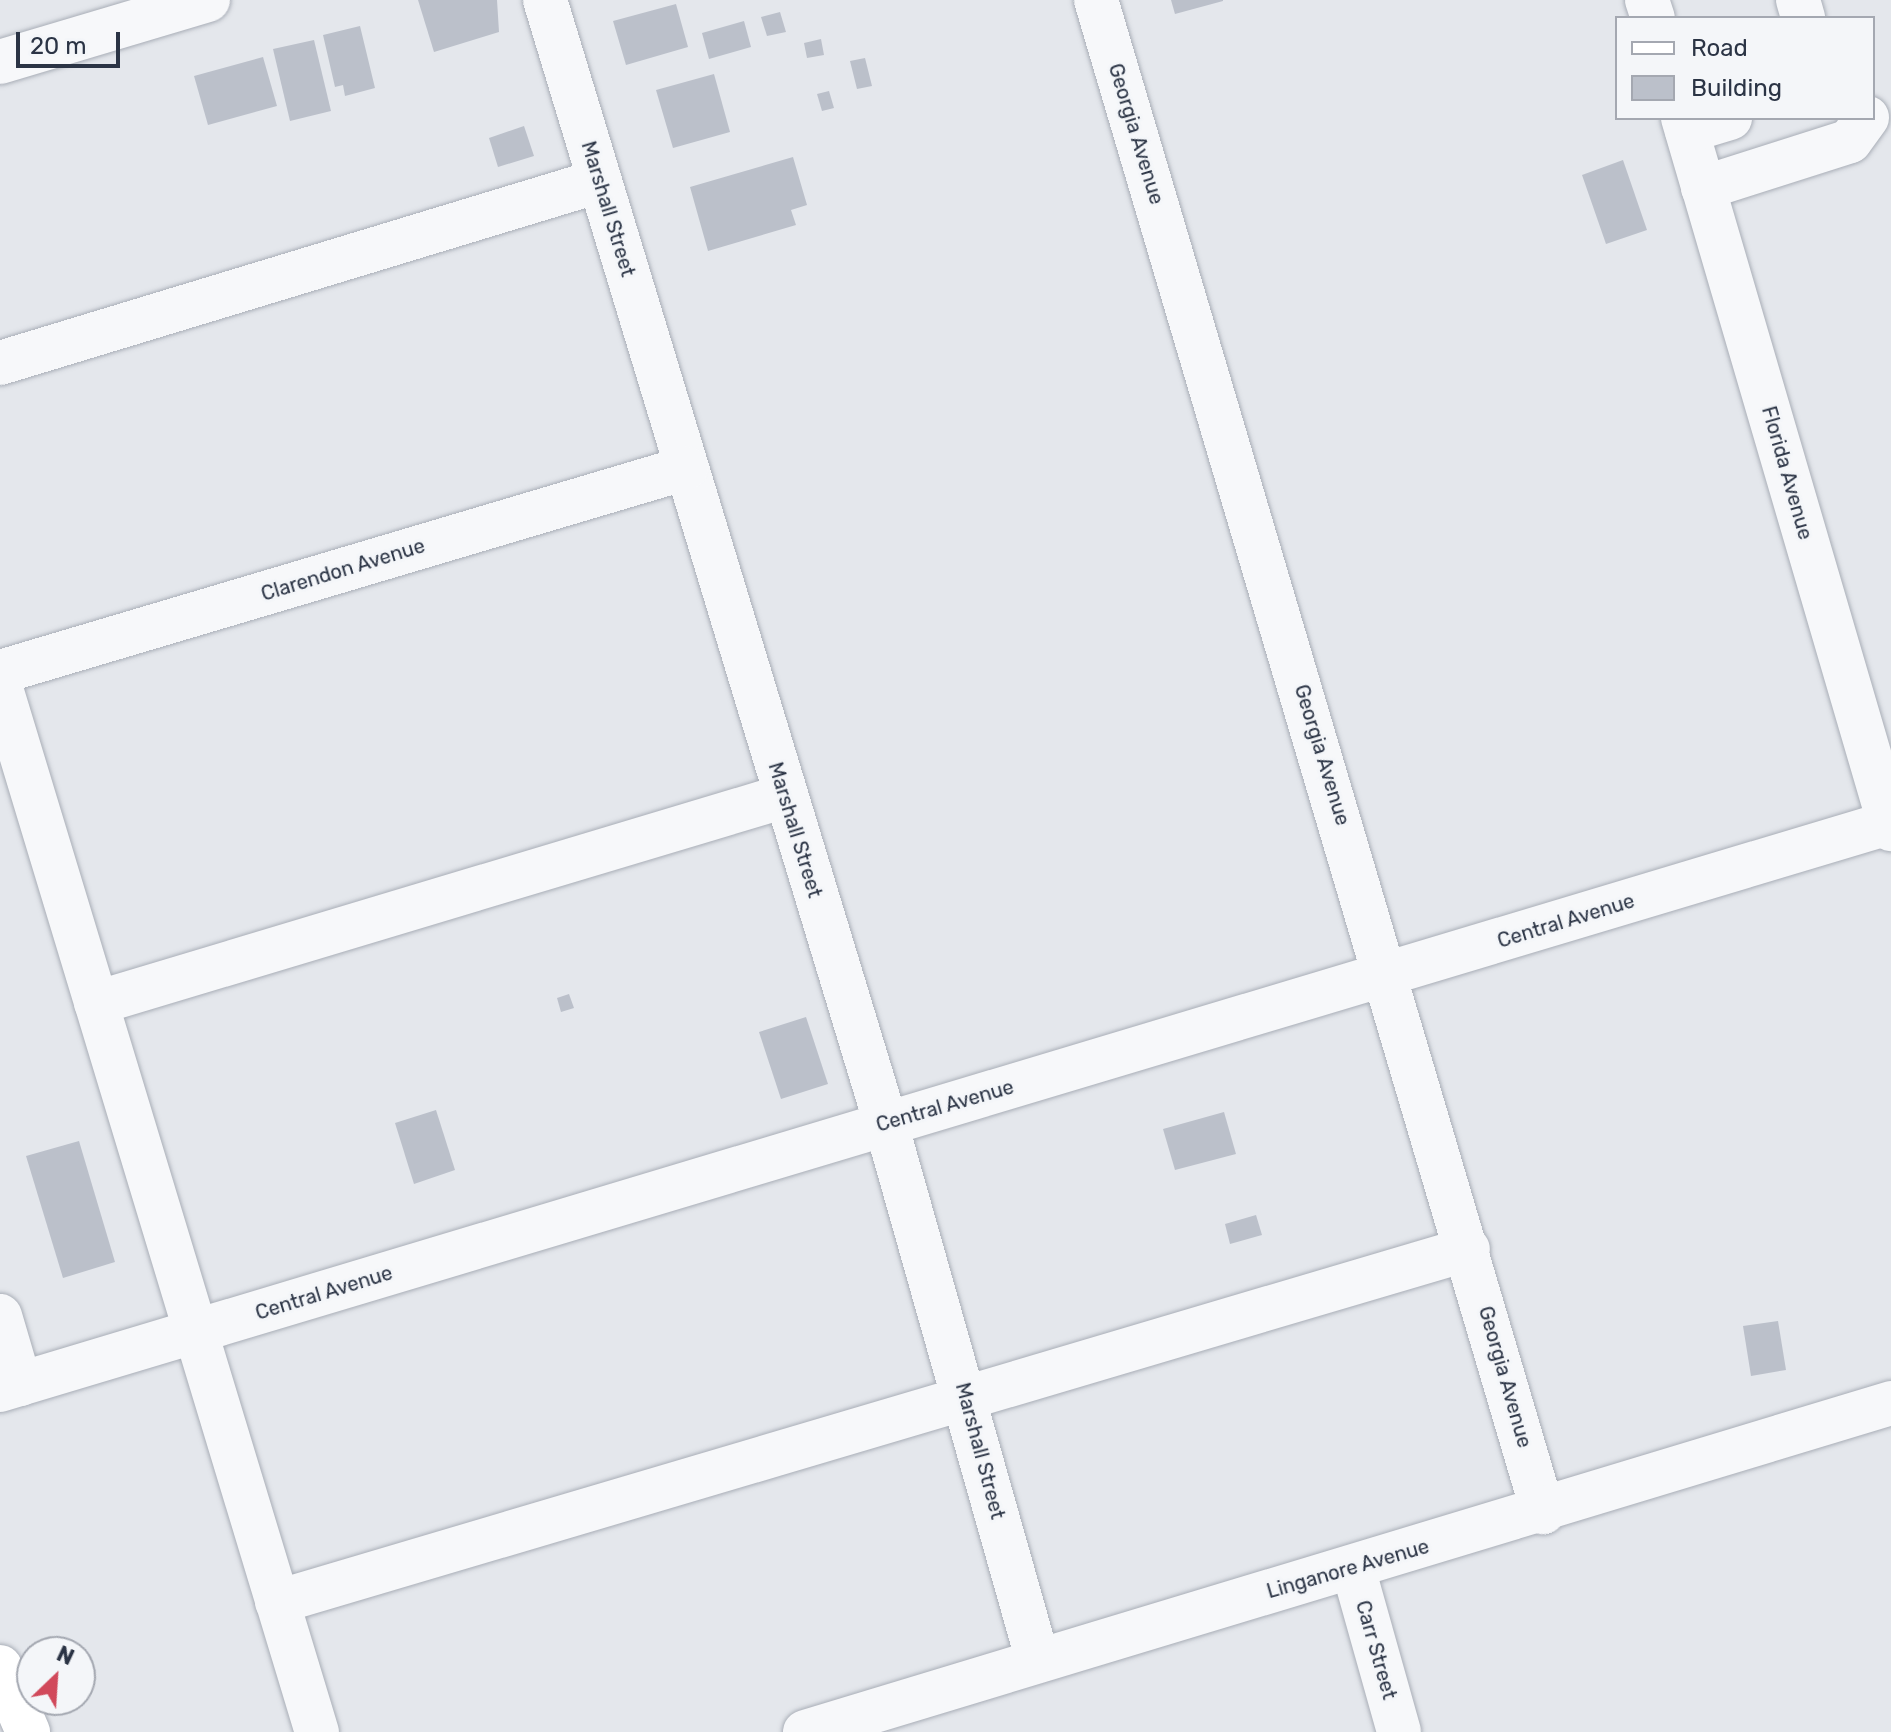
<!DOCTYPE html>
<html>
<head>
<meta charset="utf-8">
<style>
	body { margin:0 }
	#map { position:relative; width:1891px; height:1732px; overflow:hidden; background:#e4e7ec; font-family:Rubik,sans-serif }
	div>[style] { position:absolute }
	.building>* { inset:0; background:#bbc0ca }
	.roads { filter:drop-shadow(0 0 2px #a9aeb7) drop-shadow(0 0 2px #a9aeb7) }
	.minor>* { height:44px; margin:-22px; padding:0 22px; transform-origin:22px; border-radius:22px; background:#f7f8fa }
	.major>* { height:44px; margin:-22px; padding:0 22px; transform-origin:22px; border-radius:22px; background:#fff }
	span { translate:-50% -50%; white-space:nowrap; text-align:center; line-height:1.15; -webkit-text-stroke:6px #f4f6f9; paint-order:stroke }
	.street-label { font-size:20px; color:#2b3445 }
	.legend { position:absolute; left:1615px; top:16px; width:260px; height:104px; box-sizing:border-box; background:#f4f6f9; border:2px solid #a4a8b1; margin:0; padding:10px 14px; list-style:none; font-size:24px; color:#2b3445 }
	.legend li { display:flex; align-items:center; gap:16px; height:40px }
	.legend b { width:40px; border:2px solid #a4a8b1 }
	.north { position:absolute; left:16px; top:1636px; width:80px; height:80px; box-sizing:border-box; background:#f4f6f9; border:2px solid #a4a8b1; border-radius:50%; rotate:25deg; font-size:22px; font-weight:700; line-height:32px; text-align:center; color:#2b3445 }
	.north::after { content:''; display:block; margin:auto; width:28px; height:36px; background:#d1495b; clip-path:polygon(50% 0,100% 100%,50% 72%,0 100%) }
	.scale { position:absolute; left:16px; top:32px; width:104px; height:36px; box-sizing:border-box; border:4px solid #2b3445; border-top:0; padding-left:10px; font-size:24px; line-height:28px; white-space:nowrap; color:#2b3445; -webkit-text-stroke:6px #f4f6f9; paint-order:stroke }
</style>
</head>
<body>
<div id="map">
	<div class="building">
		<div style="clip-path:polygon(418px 0,497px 0,499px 32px,434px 52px)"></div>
		<div style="clip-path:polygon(1171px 0,1223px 0,1223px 1px,1175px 14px)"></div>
		<div style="clip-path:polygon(676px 4px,688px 47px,626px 65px,613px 21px)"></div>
		<div style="clip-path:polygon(780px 12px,786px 32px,767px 36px,761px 17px)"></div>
		<div style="clip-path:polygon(744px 21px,751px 47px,709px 59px,702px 33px)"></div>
		<div style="clip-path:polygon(360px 26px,375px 88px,345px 96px,343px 85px,335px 87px,323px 35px)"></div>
		<div style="clip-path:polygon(821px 39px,824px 55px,807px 58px,804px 43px)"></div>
		<div style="clip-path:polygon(314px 40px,331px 111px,290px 121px,273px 49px)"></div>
		<div style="clip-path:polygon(263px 57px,277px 106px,208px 125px,194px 76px)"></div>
		<div style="clip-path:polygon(865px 58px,872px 86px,857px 89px,850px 61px)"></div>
		<div style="clip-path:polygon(714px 74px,730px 132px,673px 148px,656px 90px)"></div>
		<div style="clip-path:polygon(829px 91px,834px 108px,822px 111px,817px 94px)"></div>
		<div style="clip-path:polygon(524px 126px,534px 156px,498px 167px,489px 138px)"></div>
		<div style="clip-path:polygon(793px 157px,807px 205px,791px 210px,796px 225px,708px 251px,690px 187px)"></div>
		<div style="clip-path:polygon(1623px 160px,1647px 230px,1606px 244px,1582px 175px)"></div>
		<div style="clip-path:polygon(569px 994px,574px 1008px,561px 1012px,557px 998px)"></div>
		<div style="clip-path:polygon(806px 1017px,828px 1084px,781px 1099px,759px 1032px)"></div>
		<div style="clip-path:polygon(436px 1110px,455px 1170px,414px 1184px,395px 1123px)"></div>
		<div style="clip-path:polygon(1224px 1112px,1236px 1154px,1175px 1170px,1163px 1129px)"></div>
		<div style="clip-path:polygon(79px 1141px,115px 1262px,63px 1278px,26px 1156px)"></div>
		<div style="clip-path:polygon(1256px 1215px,1262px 1235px,1230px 1244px,1225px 1224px)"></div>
		<div style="clip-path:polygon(1778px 1321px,1786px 1370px,1751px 1376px,1743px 1326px)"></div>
	</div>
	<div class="roads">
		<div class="minor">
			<div style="left:545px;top:0;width:1175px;rotate:73.12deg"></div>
			<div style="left:886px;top:1124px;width:558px;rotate:74.2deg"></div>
			<div style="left:1096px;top:0;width:1577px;rotate:73.53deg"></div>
			<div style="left:1647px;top:0;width:19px;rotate:72deg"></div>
			<div style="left:1798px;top:0;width:19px;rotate:74deg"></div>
			<div style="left:0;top:62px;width:217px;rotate:-16.6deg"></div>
			<div style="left:1683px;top:118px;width:741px;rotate:73.69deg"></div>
			<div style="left:1687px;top:131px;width:45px;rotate:-16.8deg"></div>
			<div style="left:1703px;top:188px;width:154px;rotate:-17.7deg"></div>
			<div style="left:1850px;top:141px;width:29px;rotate:-54deg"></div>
			<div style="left:0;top:363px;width:626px;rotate:-16.9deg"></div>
			<div style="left:0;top:672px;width:716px;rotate:-16.56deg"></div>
			<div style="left:0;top:685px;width:1094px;rotate:73.16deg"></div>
			<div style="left:96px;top:1003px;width:719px;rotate:-16.72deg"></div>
			<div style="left:0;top:1316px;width:71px;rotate:73.6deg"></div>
			<div style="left:0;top:1390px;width:1972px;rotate:-16.71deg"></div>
			<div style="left:1353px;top:1568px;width:170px;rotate:74.3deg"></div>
			<div style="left:277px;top:1602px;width:1242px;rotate:-16.51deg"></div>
			<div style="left:805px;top:1732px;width:1135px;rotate:-16.85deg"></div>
		</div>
		<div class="major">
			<div style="left:0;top:1667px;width:71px;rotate:66.7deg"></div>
		</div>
	</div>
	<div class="street-label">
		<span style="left:1136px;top:134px;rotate:73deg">Georgia Avenue</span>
		<span style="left:608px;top:209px;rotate:73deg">Marshall Street</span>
		<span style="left:1787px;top:473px;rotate:74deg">Florida Avenue</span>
		<span style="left:343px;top:570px;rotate:-17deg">Clarendon Avenue</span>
		<span style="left:1322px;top:755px;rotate:73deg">Georgia Avenue</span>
		<span style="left:795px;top:830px;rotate:73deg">Marshall Street</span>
		<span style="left:1566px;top:921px;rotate:-17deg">Central Avenue</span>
		<span style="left:945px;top:1106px;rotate:-16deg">Central Avenue</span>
		<span style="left:324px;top:1293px;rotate:-17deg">Central Avenue</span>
		<span style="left:1505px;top:1377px;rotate:74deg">Georgia Avenue</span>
		<span style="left:980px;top:1451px;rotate:75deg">Marshall Street</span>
		<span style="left:1348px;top:1569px;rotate:-16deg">Linganore Avenue</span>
		<span style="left:1376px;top:1650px;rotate:74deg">Carr Street</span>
	</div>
	<ul class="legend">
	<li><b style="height:10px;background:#fff"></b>Road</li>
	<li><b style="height:22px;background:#bbc0ca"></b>Building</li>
	</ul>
	<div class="north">N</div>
	<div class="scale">20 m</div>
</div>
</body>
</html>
